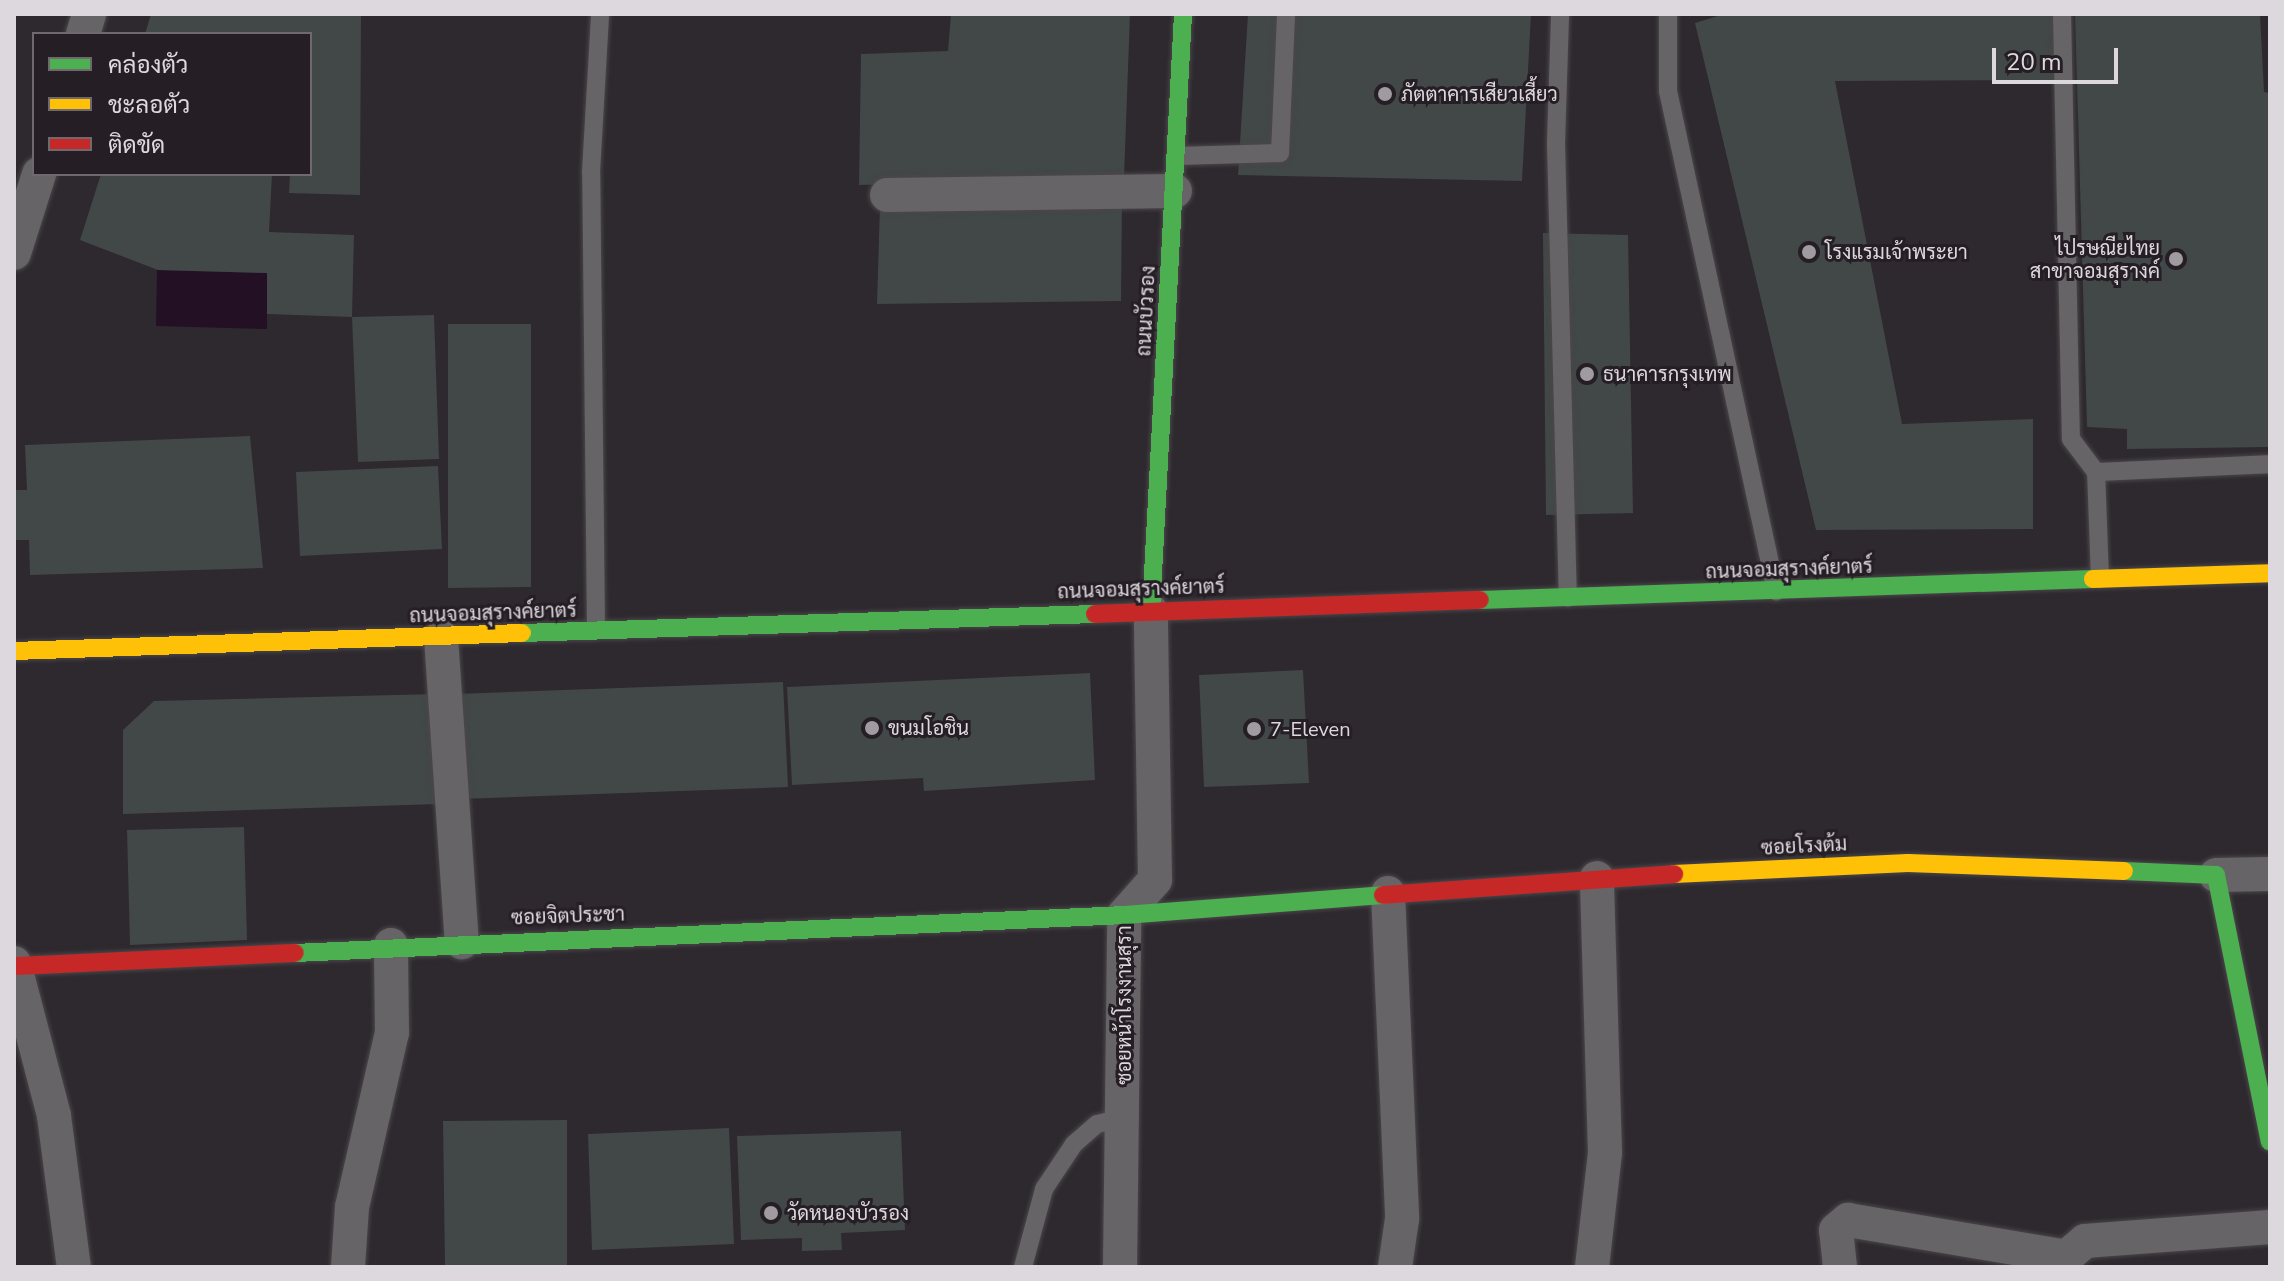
<!DOCTYPE html>
<html>
<head>
<meta charset="utf-8">
<style>
	body { margin:0 }
	#map { position:relative; width:2284px; height:1281px; overflow:hidden; background:#2d292e; font-family:"Nunito Sans",Sarabun,sans-serif }
	div>[style] { position:absolute }
	.water>* { inset:0; background:#241025 }
	.building>* { inset:0; background:#424747 }
	.roads { filter:drop-shadow(0 0 2px #4a464a) drop-shadow(0 0 2px #4a464a) }
	.lane>* { height:18px; margin:-9px; padding:0 9px; transform-origin:9px; border-radius:9px; background:#676467 }
	.street>* { height:34px; margin:-17px; padding:0 17px; transform-origin:17px; border-radius:17px; background:#676467 }
	.fast>* { height:18px; margin:-9px; padding:0 9px; transform-origin:9px; border-radius:9px; background:#4caf50 }
	.slow>* { height:18px; margin:-9px; padding:0 9px; transform-origin:9px; border-radius:9px; background:#ffc107 }
	.jam>* { height:18px; margin:-9px; padding:0 9px; transform-origin:9px; border-radius:9px; background:#c62828 }
	.dots>* { width:22px; height:22px; translate:-50% -50%; box-sizing:border-box; border:4px solid #251e25; border-radius:50% }
	span { translate:-50% -50%; white-space:nowrap; text-align:center; line-height:1.15; -webkit-text-stroke:6px #251e25; paint-order:stroke }
	.poi-label { font-size:20px; color:#ddd8dd }
	.left { translate:0 -50%; text-align:left }
	.right { translate:-100% -50%; text-align:right }
	.street-label { font-size:20px; color:#ddd8dd }
	.frame { position:absolute; inset:0; border:16px solid #ddd8dd; pointer-events:none }
	.legend { position:absolute; left:32px; top:32px; width:280px; height:144px; box-sizing:border-box; background:#251e25; border:2px solid #6f686f; margin:0; padding:10px 14px; list-style:none; font-size:24px; color:#ddd8dd }
	.legend li { display:flex; align-items:center; gap:16px; height:40px }
	.legend b { width:40px; border:2px solid #6f686f }
	.scale { position:absolute; left:1992px; top:48px; width:126px; height:36px; box-sizing:border-box; border:4px solid #ddd8dd; border-top:0; padding-left:10px; font-size:24px; line-height:28px; white-space:nowrap; color:#ddd8dd; -webkit-text-stroke:6px #251e25; paint-order:stroke }
</style>
</head>
<body>
<div id="map">
	<div class="water">
		<div style="clip-path:polygon(157px 270px,267px 273px,267px 329px,156px 326px)"></div>
	</div>
	<div class="building">
		<div style="clip-path:polygon(151px 14px,361px 14px,360px 195px,289px 193px,290px 174px,310px 174px,310px 34px,145px 34px)"></div>
		<div style="clip-path:polygon(951px 14px,1130px 14px,1124px 178px,859px 185px,861px 54px,948px 51px)"></div>
		<div style="clip-path:polygon(1248px 14px,1531px 14px,1522px 181px,1238px 175px)"></div>
		<div style="clip-path:polygon(1724px 14px,2058px 14px,2058px 80px,1835px 81px,1902px 424px,2033px 419px,2033px 529px,1816px 530px,1695px 23px)"></div>
		<div style="clip-path:polygon(2075px 14px,2260px 14px,2264px 92px,2270px 93px,2269px 447px,2127px 449px,2127px 429px,2087px 427px)"></div>
		<div style="clip-path:polygon(101px 174px,272px 174px,269px 232px,354px 235px,352px 317px,267px 314px,267px 273px,158px 270px,80px 240px)"></div>
		<div style="clip-path:polygon(1122px 199px,1121px 301px,877px 304px,880px 205px)"></div>
		<div style="clip-path:polygon(1543px 233px,1628px 235px,1633px 513px,1546px 515px)"></div>
		<div style="clip-path:polygon(434px 315px,439px 459px,358px 462px,352px 317px)"></div>
		<div style="clip-path:polygon(448px 324px,531px 324px,531px 587px,448px 588px)"></div>
		<div style="clip-path:polygon(250px 436px,263px 568px,30px 575px,29px 540px,14px 540px,14px 490px,27px 490px,25px 445px)"></div>
		<div style="clip-path:polygon(438px 466px,442px 549px,300px 556px,296px 472px)"></div>
		<div style="clip-path:polygon(1303px 670px,1309px 783px,1204px 787px,1199px 675px)"></div>
		<div style="clip-path:polygon(1090px 673px,1095px 780px,924px 791px,923px 778px,792px 785px,787px 687px)"></div>
		<div style="clip-path:polygon(783px 682px,788px 787px,460px 799px,456px 694px)"></div>
		<div style="clip-path:polygon(436px 694px,440px 804px,123px 814px,123px 730px,154px 701px)"></div>
		<div style="clip-path:polygon(244px 827px,247px 940px,130px 945px,127px 830px)"></div>
		<div style="clip-path:polygon(567px 1120px,567px 1267px,445px 1267px,443px 1121px)"></div>
		<div style="clip-path:polygon(729px 1128px,734px 1244px,592px 1250px,588px 1134px)"></div>
		<div style="clip-path:polygon(901px 1131px,905px 1230px,841px 1233px,842px 1250px,802px 1251px,802px 1238px,741px 1240px,737px 1136px)"></div>
	</div>
	<div class="roads">
		<div class="lane">
			<div style="left:1668px;top:14px;width:77px;rotate:90deg"></div>
			<div style="left:1668px;top:91px;width:512px;rotate:77.81deg"></div>
			<div style="left:2062px;top:14px;width:425px;rotate:88.8deg"></div>
			<div style="left:2071px;top:439px;width:41px;rotate:52.9deg"></div>
			<div style="left:1560px;top:16px;width:128px;rotate:91.8deg"></div>
			<div style="left:1556px;top:144px;width:454px;rotate:88.5deg"></div>
			<div style="left:1177px;top:156px;width:103px;rotate:-1.7deg"></div>
			<div style="left:1280px;top:153px;width:139px;rotate:-87.5deg"></div>
			<div style="left:2100px;top:579px;width:107px;rotate:-92.1deg"></div>
			<div style="left:2096px;top:472px;width:174px;rotate:-2.6deg"></div>
			<div style="left:596px;top:630px;width:458px;rotate:-90.6deg"></div>
			<div style="left:591px;top:172px;width:158px;rotate:-86.7deg"></div>
			<div style="left:1023px;top:1267px;width:81px;rotate:-74.9deg"></div>
			<div style="left:1044px;top:1189px;width:54px;rotate:-56.3deg"></div>
			<div style="left:1074px;top:1144px;width:30px;rotate:-41deg"></div>
			<div style="left:1097px;top:1124px;width:28px;rotate:-13deg"></div>
		</div>
		<div class="street">
			<div style="left:83px;top:34px;width:21px;rotate:-73deg"></div>
			<div style="left:887px;top:195px;width:288px;rotate:-0.8deg"></div>
			<div style="left:14px;top:253px;width:83px;rotate:-72.4deg"></div>
			<div style="left:441px;top:637px;width:306px;rotate:86.1deg"></div>
			<div style="left:2216px;top:875px;width:54px;rotate:-1.1deg"></div>
			<div style="left:1388px;top:893px;width:326px;rotate:87.5deg"></div>
			<div style="left:1402px;top:1219px;width:49px;rotate:98.3deg"></div>
			<div style="left:14px;top:963px;width:158px;rotate:75.3deg"></div>
			<div style="left:54px;top:1116px;width:152px;rotate:82.5deg"></div>
			<div style="left:348px;top:1267px;width:60px;rotate:-86.2deg"></div>
			<div style="left:352px;top:1207px;width:179px;rotate:-77.1deg"></div>
			<div style="left:392px;top:1033px;width:88px;rotate:-90.7deg"></div>
			<div style="left:1120px;top:1267px;width:352px;rotate:-89.3deg"></div>
			<div style="left:1124px;top:915px;width:47px;rotate:-48.5deg"></div>
			<div style="left:1155px;top:880px;width:269px;rotate:-90.9deg"></div>
			<div style="left:1592px;top:1267px;width:115px;rotate:-83.5deg"></div>
			<div style="left:1605px;top:1153px;width:275px;rotate:-91.7deg"></div>
			<div style="left:1840px;top:1267px;width:37px;rotate:-96deg"></div>
			<div style="left:1836px;top:1230px;width:16px;rotate:-40deg"></div>
			<div style="left:1848px;top:1220px;width:221px;rotate:9.6deg"></div>
			<div style="left:2066px;top:1257px;width:25px;rotate:-40deg"></div>
			<div style="left:2085px;top:1241px;width:186px;rotate:-4.3deg"></div>
		</div>
		<div class="fast">
			<div style="left:1480px;top:600px;width:613px;rotate:-1.96deg"></div>
			<div style="left:1151px;top:611px;width:598px;rotate:-86.93deg"></div>
			<div style="left:522px;top:633px;width:573px;rotate:-1.9deg"></div>
			<div style="left:2124px;top:871px;width:92px;rotate:2.5deg"></div>
			<div style="left:2216px;top:875px;width:272px;rotate:78.6deg"></div>
			<div style="left:295px;top:953px;width:830px;rotate:-2.62deg"></div>
			<div style="left:1124px;top:915px;width:260px;rotate:-4.4deg"></div>
		</div>
		<div class="slow">
			<div style="left:2093px;top:579px;width:177px;rotate:-1.9deg"></div>
			<div style="left:14px;top:651px;width:508px;rotate:-2.03deg"></div>
			<div style="left:1674px;top:874px;width:234px;rotate:-2.7deg"></div>
			<div style="left:1908px;top:863px;width:216px;rotate:2.1deg"></div>
		</div>
		<div class="jam">
			<div style="left:1095px;top:614px;width:385px;rotate:-2.1deg"></div>
			<div style="left:1383px;top:895px;width:292px;rotate:-4.1deg"></div>
			<div style="left:15px;top:966px;width:280px;rotate:-2.7deg"></div>
		</div>
	</div>
	<div class="dots">
		<div style="left:1385px;top:94px;background:#9f9ba0"></div>
		<div style="left:1809px;top:252px;background:#9f9ba0"></div>
		<div style="left:2176px;top:259px;background:#9f9ba0"></div>
		<div style="left:1587px;top:374px;background:#9f9ba0"></div>
		<div style="left:872px;top:728px;background:#9f9ba0"></div>
		<div style="left:1254px;top:729px;background:#9f9ba0"></div>
		<div style="left:771px;top:1213px;background:#9f9ba0"></div>
	</div>
	<div class="poi-label">
		<span class="left" style="left:1401px;top:94px">ภัตตาคารเสียวเสี้ยว</span>
		<span class="right" style="left:2160px;top:260px">ไปรษณียไทย<br>สาขาจอมสุรางค์</span>
		<span class="left" style="left:1825px;top:252px">โรงแรมเจ้าพระยา</span>
		<span class="left" style="left:1603px;top:374px">ธนาคารกรุงเทพ</span>
		<span class="left" style="left:888px;top:728px">ขนมโอชิน</span>
		<span class="left" style="left:1270px;top:729px">7-Eleven</span>
		<span class="left" style="left:787px;top:1213px">วัดหนองบัวรอง</span>
	</div>
	<div class="street-label">
		<span style="left:1146px;top:311px;rotate:-87deg">ถนนบัวรอง</span>
		<span style="left:1789px;top:569px;rotate:-2deg">ถนนจอมสุรางค์ยาตร์</span>
		<span style="left:1141px;top:589px;rotate:-2deg">ถนนจอมสุรางค์ยาตร์</span>
		<span style="left:493px;top:613px;rotate:-2deg">ถนนจอมสุรางค์ยาตร์</span>
		<span style="left:1804px;top:846px;rotate:-3deg">ซอยโรงต้ม</span>
		<span style="left:568px;top:916px;rotate:-2deg">ซอยจิตประชา</span>
		<span style="left:1124px;top:1005px;rotate:-90deg">ซอยหน้าโรงงานสุรา</span>
	</div>
	<div class="frame"></div>
	<ul class="legend">
	<li><b style="height:10px;background:#4caf50"></b>คล่องตัว</li>
	<li><b style="height:10px;background:#ffc107"></b>ชะลอตัว</li>
	<li><b style="height:10px;background:#c62828"></b>ติดขัด</li>
	</ul>
	<div class="scale">20 m</div>
</div>
</body>
</html>
